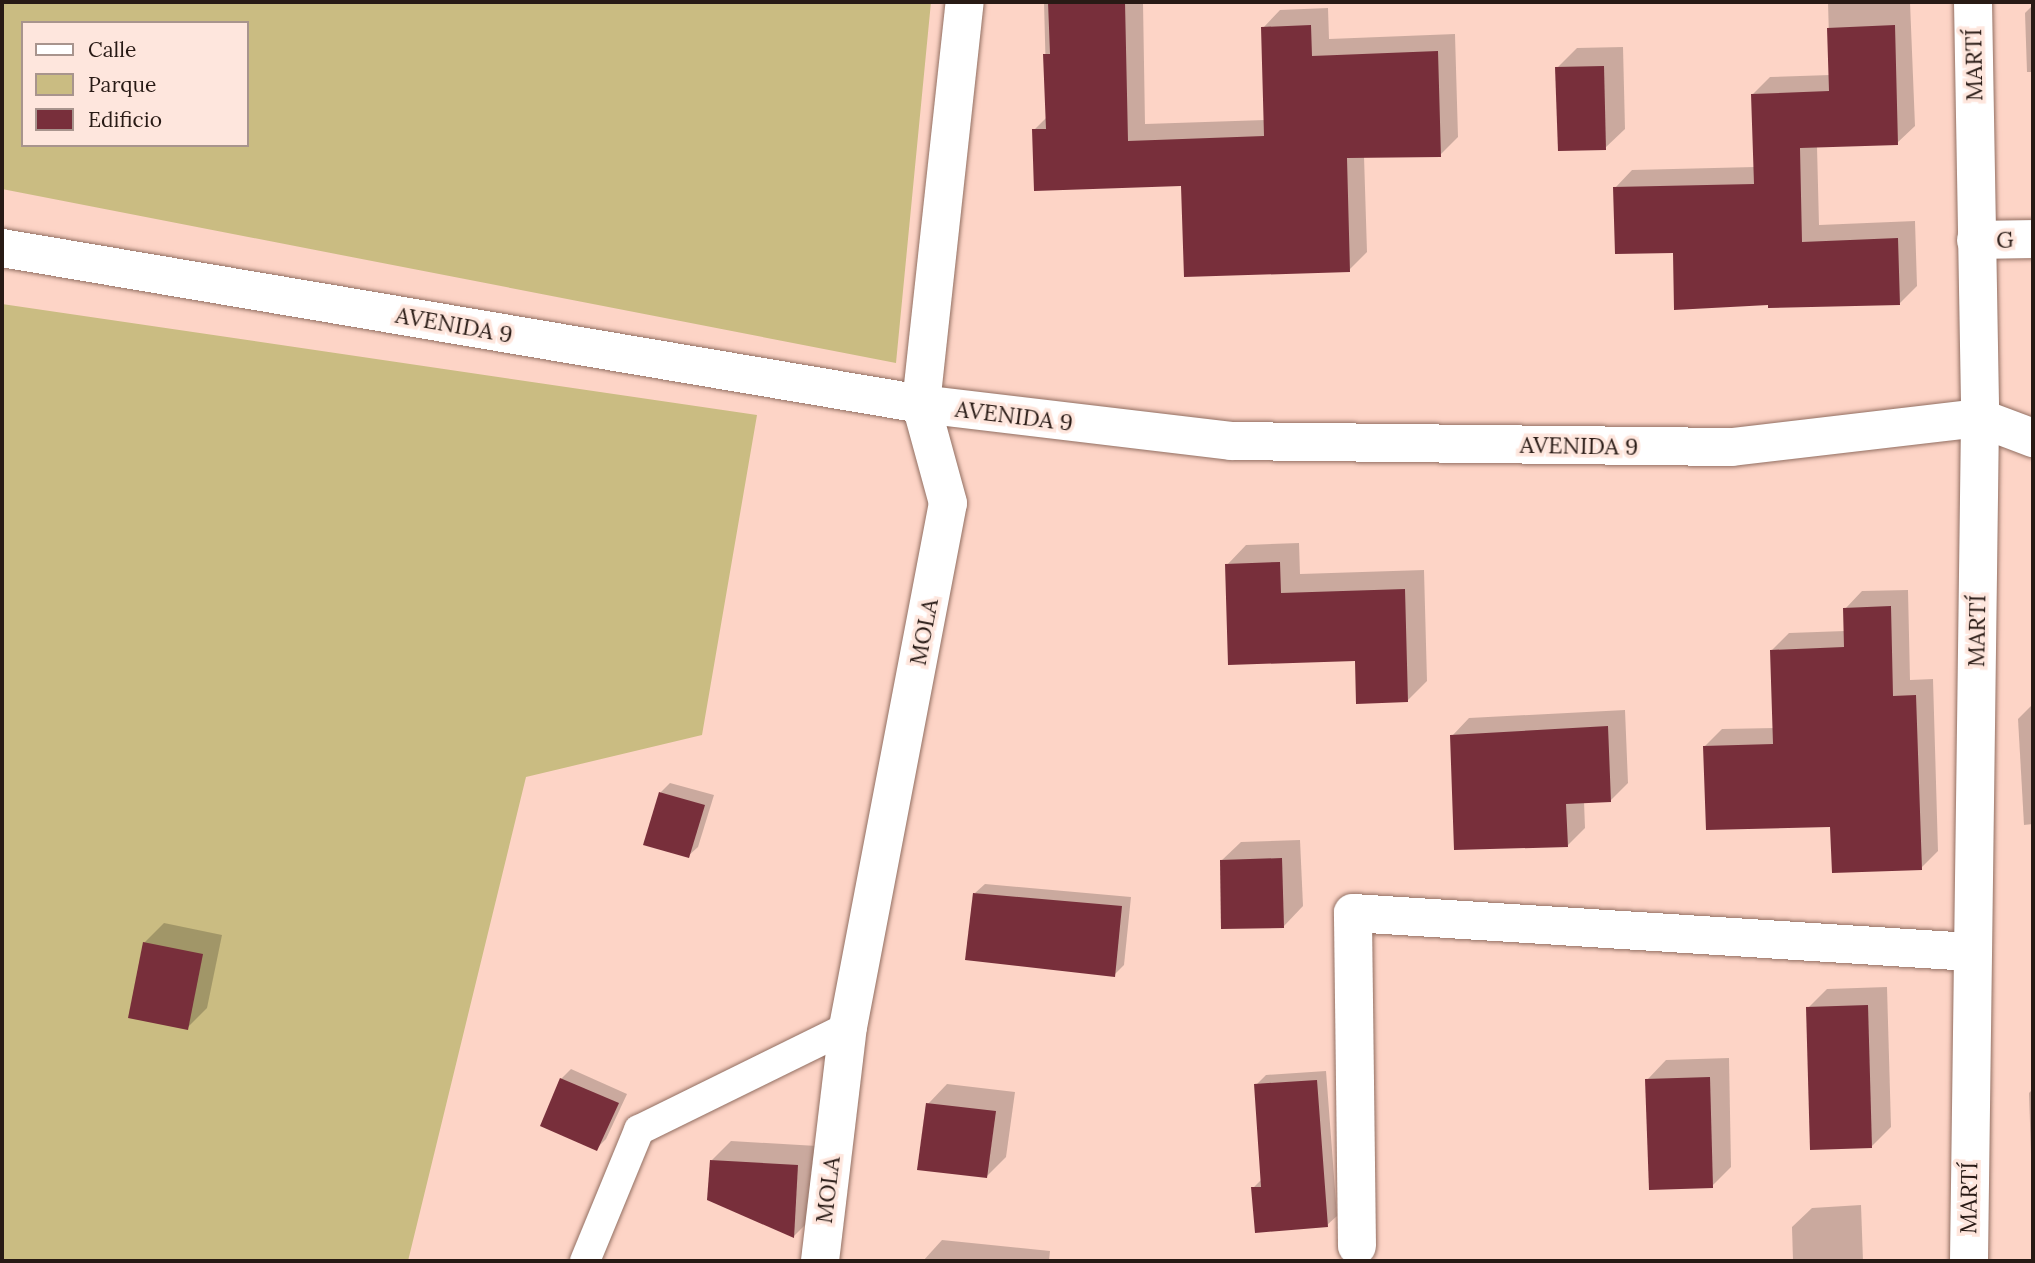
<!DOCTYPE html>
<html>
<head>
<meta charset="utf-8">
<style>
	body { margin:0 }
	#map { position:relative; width:2035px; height:1263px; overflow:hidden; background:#fdd4c6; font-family:Lora,serif }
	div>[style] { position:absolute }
	.green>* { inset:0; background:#cabc82 }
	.shadow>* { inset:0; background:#0003 }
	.building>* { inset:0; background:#782f3b }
	.roads { filter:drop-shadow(0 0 2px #926f62) drop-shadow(0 0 2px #926f62) }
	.service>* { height:30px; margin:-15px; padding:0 15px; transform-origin:15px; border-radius:15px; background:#fff }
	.minor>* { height:38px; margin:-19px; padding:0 19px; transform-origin:19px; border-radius:19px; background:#fff }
	.tertiary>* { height:38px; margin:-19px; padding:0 19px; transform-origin:19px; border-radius:19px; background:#fff }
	span { translate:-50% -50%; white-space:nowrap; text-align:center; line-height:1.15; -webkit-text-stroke:7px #fee6dd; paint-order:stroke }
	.street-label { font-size:23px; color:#281a15 }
	.frame { position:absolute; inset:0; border:4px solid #281a15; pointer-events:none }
	.legend { position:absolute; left:21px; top:21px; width:228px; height:126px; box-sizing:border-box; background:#fee6dd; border:2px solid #a8948d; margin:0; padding:9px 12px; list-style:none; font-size:21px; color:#281a15 }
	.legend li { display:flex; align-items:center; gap:14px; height:35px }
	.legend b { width:35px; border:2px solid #a8948d }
</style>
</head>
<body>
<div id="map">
	<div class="green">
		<div style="clip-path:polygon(evenodd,2px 2px,931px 2px,896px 363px,2px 189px,2px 2px,23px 23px,247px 23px,247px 145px,23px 145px,23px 23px)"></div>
		<div style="clip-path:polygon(2px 304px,757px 415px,702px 735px,526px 777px,408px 1261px,2px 1261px)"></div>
	</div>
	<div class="shadow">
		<div style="clip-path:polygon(1044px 2px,1143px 2px,1145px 124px,1265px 120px,1263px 28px,1280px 10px,1328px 8px,1329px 39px,1455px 34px,1458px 137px,1440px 155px,1364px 156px,1367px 252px,1349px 270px,1183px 184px,1034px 130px,1047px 117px)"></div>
		<div style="clip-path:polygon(1828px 2px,1910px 2px,1915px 126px,1897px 143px,1817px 146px,1819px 225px,1915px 221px,1917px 286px,1900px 303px,1675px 251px,1615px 188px,1632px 170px,1755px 167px,1753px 94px,1770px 77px,1830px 75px)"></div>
		<div style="clip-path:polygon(2033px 5px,2033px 72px,2027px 72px,2025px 13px)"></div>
		<div style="clip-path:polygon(1623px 47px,1625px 129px,1605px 148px,1557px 68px,1577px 48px)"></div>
		<div style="clip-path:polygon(1299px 543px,1300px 574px,1424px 570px,1427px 681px,1407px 701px,1356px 659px,1227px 565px,1246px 545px)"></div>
		<div style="clip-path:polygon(1908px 590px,1910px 680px,1933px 679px,1938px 851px,1921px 868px,1832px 826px,1705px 746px,1722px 729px,1775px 728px,1772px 650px,1789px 633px,1845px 631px,1845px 609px,1862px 591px)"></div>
		<div style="clip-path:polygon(2033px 704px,2033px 824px,2024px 825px,2018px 719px)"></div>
		<div style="clip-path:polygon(1625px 710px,1628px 783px,1610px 801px,1584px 801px,1585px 828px,1567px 846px,1452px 736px,1469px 718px)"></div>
		<div style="clip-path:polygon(670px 783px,714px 795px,698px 847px,688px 856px,645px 844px,661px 792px)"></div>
		<div style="clip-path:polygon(1300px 840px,1303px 906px,1284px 926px,1221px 861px,1241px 842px)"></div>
		<div style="clip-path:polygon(985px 884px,1131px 897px,1124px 965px,1114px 975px,975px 893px)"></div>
		<div style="clip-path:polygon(164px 923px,222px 935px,207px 1008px,187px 1028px,144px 943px)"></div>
		<div style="clip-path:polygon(1887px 987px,1891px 1127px,1872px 1146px,1808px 1008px,1827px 989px)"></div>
		<div style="clip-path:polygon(1729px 1058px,1731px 1167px,1712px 1186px,1647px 1080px,1666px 1060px)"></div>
		<div style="clip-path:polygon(571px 1069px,627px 1094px,606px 1139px,596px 1149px,561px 1079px)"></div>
		<div style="clip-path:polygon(1326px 1071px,1337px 1216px,1327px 1225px,1253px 1188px,1263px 1178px,1256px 1085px,1266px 1075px)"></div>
		<div style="clip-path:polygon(947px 1084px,1015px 1092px,1006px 1157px,987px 1176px,928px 1104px)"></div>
		<div style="clip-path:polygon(2033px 1089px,2033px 1154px,2031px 1154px,2029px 1093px)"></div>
		<div style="clip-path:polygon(731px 1141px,817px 1146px,813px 1217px,794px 1236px,712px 1160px)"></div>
		<div style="clip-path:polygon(1861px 1205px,1863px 1261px,1793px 1261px,1792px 1227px,1812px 1208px)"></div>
		<div style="clip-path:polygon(942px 1240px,1050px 1251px,1049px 1261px,923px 1261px)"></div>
	</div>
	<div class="building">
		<div style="clip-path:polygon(1048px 2px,1125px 2px,1128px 141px,1264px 136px,1261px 27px,1311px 25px,1312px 56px,1438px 51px,1441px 157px,1347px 158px,1350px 272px,1184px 277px,1181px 186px,1034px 191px,1032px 129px,1046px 129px,1043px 54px,1050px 54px)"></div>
		<div style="clip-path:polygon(1895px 25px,1898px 145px,1800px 148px,1802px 242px,1898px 238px,1900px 305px,1768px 308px,1768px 305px,1674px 310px,1673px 253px,1615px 254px,1613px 187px,1754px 184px,1751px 94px,1829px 91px,1827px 28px)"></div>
		<div style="clip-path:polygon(1604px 66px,1606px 150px,1558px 151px,1555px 67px)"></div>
		<div style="clip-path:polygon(1280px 562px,1281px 593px,1405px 589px,1408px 702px,1356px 704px,1355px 661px,1228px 665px,1225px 564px)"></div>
		<div style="clip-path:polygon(1891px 606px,1893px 696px,1916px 695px,1922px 870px,1832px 873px,1830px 827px,1706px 830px,1703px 746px,1773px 744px,1770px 650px,1844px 647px,1843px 608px)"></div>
		<div style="clip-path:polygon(1608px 726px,1611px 802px,1566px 804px,1568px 847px,1454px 850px,1450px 735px)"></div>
		<div style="clip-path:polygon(659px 792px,705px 805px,689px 858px,643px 845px)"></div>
		<div style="clip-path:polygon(1282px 858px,1284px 928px,1221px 929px,1220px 860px)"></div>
		<div style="clip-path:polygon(973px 893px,1122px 906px,1115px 977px,965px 960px)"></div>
		<div style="clip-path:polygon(143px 942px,203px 954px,188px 1030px,128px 1018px)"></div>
		<div style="clip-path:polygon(1868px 1005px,1872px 1148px,1810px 1150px,1806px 1007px)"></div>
		<div style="clip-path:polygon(1710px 1077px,1713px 1188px,1649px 1190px,1645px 1079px)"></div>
		<div style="clip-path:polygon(560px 1078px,619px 1103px,597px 1151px,540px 1126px)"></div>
		<div style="clip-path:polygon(1317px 1080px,1328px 1227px,1255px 1233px,1251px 1187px,1261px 1187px,1254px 1084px)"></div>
		<div style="clip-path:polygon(926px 1103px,996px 1111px,987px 1178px,917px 1170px)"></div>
		<div style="clip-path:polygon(710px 1160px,798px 1165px,794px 1238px,707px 1200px)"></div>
	</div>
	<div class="roads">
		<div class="service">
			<div style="left:585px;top:1261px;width:142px;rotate:-67.6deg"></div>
			<div style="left:639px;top:1130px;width:233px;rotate:-26.2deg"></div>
		</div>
		<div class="minor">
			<div style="left:1976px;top:240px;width:57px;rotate:-1deg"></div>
			<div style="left:2px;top:248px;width:932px;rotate:9.63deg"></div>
			<div style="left:921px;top:404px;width:312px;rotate:6.8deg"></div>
			<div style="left:1231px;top:441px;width:501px;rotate:0.69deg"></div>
			<div style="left:1732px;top:447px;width:250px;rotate:-6.7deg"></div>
			<div style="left:1980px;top:418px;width:57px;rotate:20.7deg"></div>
			<div style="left:1357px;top:1246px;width:333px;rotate:-90.7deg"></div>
			<div style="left:1353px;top:913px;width:620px;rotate:3.61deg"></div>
			<div style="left:820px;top:1261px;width:236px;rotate:-83.2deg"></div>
			<div style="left:848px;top:1027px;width:533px;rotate:-79.2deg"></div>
			<div style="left:948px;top:503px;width:103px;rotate:-105.3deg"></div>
			<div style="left:921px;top:404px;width:404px;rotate:-83.8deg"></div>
			<div style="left:1969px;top:1261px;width:843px;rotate:-89.25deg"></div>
		</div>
		<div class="tertiary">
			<div style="left:1973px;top:2px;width:416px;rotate:89deg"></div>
		</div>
	</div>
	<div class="street-label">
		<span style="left:1974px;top:65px;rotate:-91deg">MARTÍ</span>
		<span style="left:2005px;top:240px;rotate:-1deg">G</span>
		<span style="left:454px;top:325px;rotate:10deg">AVENIDA 9</span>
		<span style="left:1014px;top:416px;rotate:7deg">AVENIDA 9</span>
		<span style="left:1579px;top:446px;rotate:1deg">AVENIDA 9</span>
		<span style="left:1977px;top:631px;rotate:-89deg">MARTÍ</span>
		<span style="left:924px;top:632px;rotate:-79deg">MOLA</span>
		<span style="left:828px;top:1190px;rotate:-83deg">MOLA</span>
		<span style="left:1969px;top:1198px;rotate:-89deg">MARTÍ</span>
	</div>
	<div class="frame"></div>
	<ul class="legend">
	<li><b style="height:9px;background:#fff"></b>Calle</li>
	<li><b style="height:19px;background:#cabc82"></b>Parque</li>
	<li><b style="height:19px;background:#782f3b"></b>Edificio</li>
	</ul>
</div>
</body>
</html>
